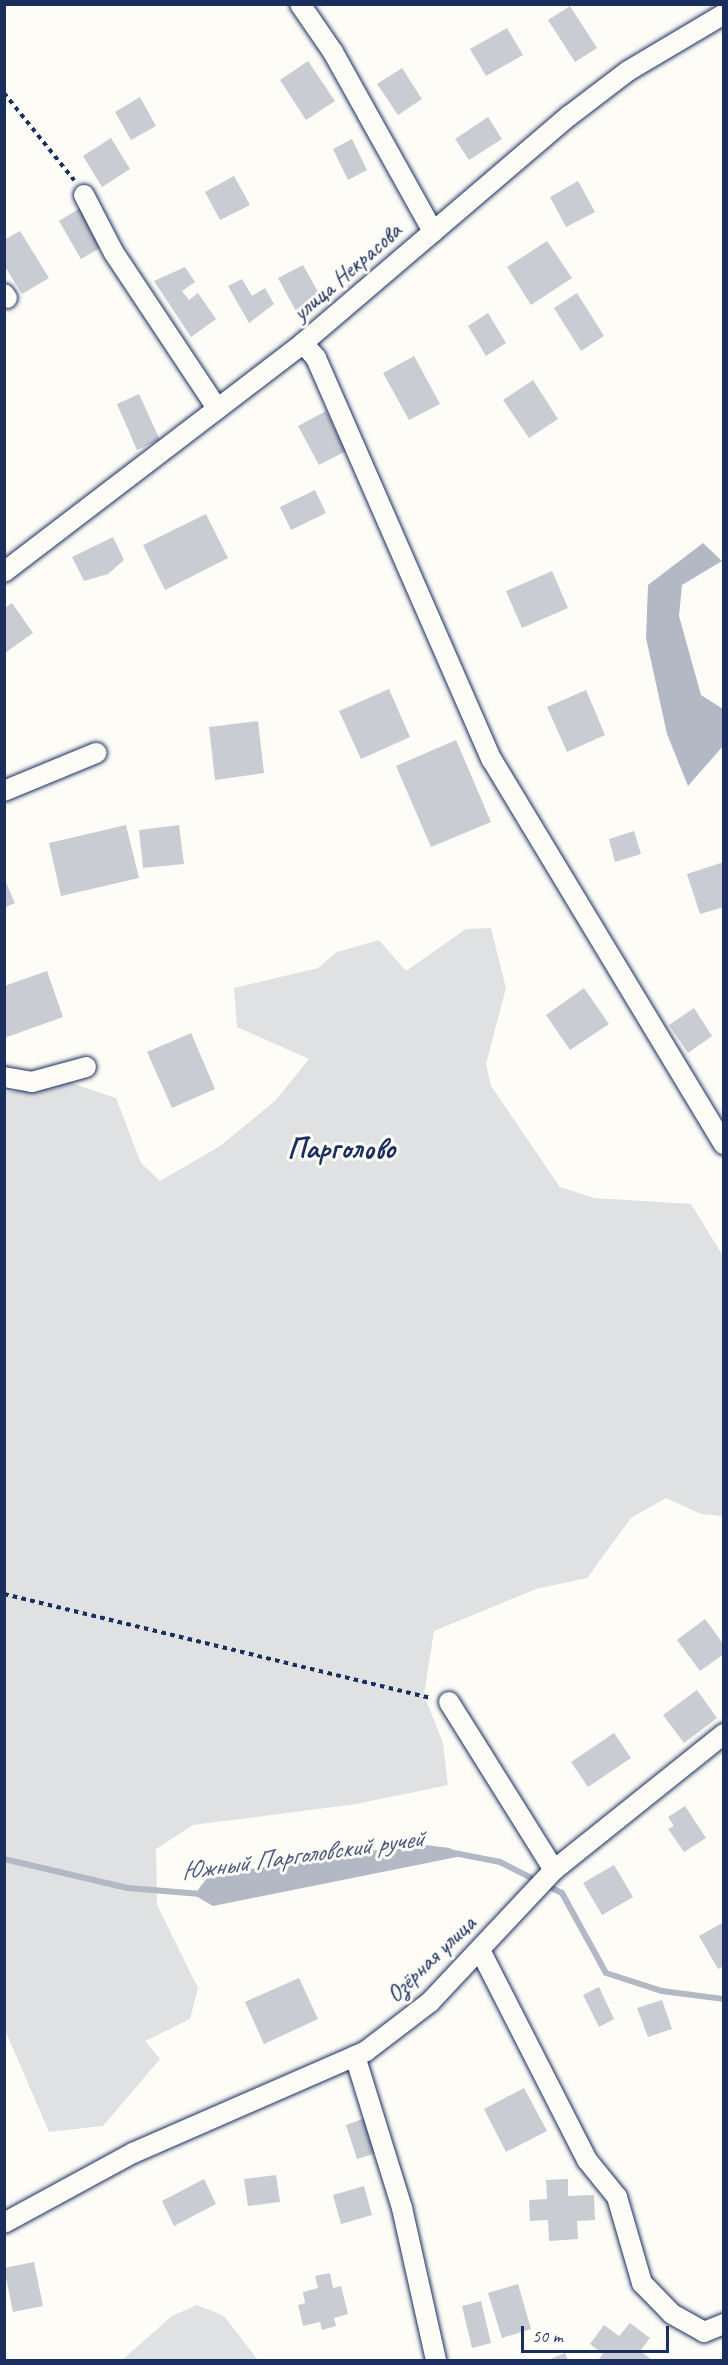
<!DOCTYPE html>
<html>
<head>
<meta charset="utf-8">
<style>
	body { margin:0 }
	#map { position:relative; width:728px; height:2365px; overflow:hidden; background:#fdfcf7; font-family:Caveat,sans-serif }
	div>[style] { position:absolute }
	.green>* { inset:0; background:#e0e1e3 }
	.water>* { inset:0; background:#b3b8c5 }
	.stream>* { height:6px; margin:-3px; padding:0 3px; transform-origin:3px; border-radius:3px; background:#b3b8c5 }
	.building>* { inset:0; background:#c9ccd3 }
	.path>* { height:4px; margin-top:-2px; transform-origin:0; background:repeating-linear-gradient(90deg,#1b2f5e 0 4.5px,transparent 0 9px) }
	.roads { filter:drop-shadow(0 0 2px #1b2f5e) drop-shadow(0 0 2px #1b2f5e) }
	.minor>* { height:20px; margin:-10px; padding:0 10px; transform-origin:10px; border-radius:10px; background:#fdfcf7 }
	span { translate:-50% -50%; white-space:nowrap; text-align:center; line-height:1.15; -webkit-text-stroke:6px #fdfcf7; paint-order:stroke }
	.street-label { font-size:24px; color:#1b2f5e }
	.water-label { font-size:26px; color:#49587d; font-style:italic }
	.district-label { font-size:30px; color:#1b2f5e; font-weight:700 }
	.frame { position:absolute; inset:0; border:6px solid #1b2f5e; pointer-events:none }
	.scale { position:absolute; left:521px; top:2326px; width:148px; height:27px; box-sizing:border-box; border:3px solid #1b2f5e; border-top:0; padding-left:8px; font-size:18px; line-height:21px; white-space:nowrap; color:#1b2f5e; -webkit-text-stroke:4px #fdfcf7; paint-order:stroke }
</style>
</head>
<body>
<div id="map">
	<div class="green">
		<div style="clip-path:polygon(491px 928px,506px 988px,486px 1064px,491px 1086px,560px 1187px,594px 1198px,691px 1204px,723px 1256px,723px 1516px,701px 1514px,666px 1498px,631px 1518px,587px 1578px,536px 1589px,434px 1631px,424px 1695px,443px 1743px,448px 1785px,356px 1804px,193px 1825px,156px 1849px,157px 1905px,198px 1988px,190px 2019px,145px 2041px,160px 2059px,103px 2126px,49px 2132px,5px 2030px,5px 1093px,65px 1081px,116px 1098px,141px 1163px,160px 1181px,220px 1146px,275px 1101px,309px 1059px,237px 1027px,234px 988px,318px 968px,337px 952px,379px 940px,406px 971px,466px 929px)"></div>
		<div style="clip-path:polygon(197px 2305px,224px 2316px,258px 2360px,122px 2360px,172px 2316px)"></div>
	</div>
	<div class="water">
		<div style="clip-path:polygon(703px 543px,722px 561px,682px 585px,679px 616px,701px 695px,723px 709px,723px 746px,688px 786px,667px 734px,646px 638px,648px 585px)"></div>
		<div style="clip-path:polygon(417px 1844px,450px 1848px,462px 1856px,213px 1906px,194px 1895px,207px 1878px,225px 1873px)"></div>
	</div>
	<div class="stream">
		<div style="left:454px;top:1853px;width:47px;rotate:11.1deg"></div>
		<div style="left:500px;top:1862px;width:35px;rotate:27deg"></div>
		<div style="left:4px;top:1859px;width:127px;rotate:13.2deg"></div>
		<div style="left:128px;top:1888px;width:73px;rotate:4.7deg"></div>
		<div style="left:552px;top:1888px;width:11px;rotate:27deg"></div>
		<div style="left:562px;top:1893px;width:91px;rotate:61.2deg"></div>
		<div style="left:606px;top:1973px;width:59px;rotate:17.8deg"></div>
		<div style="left:662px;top:1991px;width:63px;rotate:7.4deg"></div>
	</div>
	<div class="building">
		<div style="clip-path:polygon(570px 6px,597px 48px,575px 62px,548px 20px)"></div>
		<div style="clip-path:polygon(507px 28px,523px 55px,486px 76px,470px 49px)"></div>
		<div style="clip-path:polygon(308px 61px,335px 101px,306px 120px,280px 80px)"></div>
		<div style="clip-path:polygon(402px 68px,422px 99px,398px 115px,377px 84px)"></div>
		<div style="clip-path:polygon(140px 97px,156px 126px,131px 140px,115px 112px)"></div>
		<div style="clip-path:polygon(488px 117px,502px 139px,469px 160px,455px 139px)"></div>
		<div style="clip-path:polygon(111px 138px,130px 169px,102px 187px,83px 156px)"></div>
		<div style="clip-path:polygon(352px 139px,367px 170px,348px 180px,333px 149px)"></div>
		<div style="clip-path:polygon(234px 176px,250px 205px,220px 220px,205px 192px)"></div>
		<div style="clip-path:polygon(578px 181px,595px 212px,566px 227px,550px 197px)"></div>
		<div style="clip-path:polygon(82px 207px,105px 245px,81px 259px,59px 221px)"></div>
		<div style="clip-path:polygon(20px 231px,49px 278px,22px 294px,4px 265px,4px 240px)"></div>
		<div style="clip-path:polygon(547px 241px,572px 278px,531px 305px,507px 267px)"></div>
		<div style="clip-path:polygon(303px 265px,322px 299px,297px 313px,278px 278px)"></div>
		<div style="clip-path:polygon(185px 267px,195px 282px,182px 291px,189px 300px,198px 293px,216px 319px,191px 337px,154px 281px)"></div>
		<div style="clip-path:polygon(242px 279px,252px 296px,265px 288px,274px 304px,249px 323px,228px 286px)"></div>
		<div style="clip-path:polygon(577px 293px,604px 336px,581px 351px,554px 308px)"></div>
		<div style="clip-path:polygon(488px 313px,506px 343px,486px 356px,468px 326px)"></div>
		<div style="clip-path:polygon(414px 356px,440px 404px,409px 420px,383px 373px)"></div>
		<div style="clip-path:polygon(533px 380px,558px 419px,529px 438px,503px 400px)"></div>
		<div style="clip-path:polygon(139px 394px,160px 440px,137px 450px,117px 404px)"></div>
		<div style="clip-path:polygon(326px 411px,346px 451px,319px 465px,298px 426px)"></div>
		<div style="clip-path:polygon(315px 490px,326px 513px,291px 530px,280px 507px)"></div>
		<div style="clip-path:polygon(206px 514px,228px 558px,165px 590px,143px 545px)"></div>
		<div style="clip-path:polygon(113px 537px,124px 560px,108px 574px,84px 581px,72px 557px)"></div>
		<div style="clip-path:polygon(552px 571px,568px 608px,522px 628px,506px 591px)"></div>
		<div style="clip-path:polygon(12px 603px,33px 633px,5px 653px,5px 608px)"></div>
		<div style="clip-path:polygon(389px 689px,410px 737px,361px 759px,339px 711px)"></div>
		<div style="clip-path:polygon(586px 690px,605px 735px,567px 752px,547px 707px)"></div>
		<div style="clip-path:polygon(258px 721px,264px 773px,215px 780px,209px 727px)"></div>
		<div style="clip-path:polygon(456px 740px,491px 822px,431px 847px,396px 766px)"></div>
		<div style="clip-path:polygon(126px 825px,139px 878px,61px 896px,49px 843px)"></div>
		<div style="clip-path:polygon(179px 825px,184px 864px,143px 868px,139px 830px)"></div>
		<div style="clip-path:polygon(634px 831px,641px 854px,615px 862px,609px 839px)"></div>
		<div style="clip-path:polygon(724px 862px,724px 907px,700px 914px,687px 874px)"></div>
		<div style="clip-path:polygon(4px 878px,15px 903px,4px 908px)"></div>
		<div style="clip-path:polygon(47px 971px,63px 1017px,4px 1038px,4px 986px)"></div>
		<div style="clip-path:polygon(584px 988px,609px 1024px,570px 1050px,546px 1015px)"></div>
		<div style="clip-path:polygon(694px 1008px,712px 1036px,688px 1053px,669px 1025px)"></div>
		<div style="clip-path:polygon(191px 1033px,215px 1089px,172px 1108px,147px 1052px)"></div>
		<div style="clip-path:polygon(705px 1619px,724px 1645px,724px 1654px,700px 1671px,677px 1640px)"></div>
		<div style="clip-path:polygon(697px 1690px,717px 1718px,684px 1743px,663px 1715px)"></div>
		<div style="clip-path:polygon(614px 1733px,631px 1758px,588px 1787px,571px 1762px)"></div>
		<div style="clip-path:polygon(685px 1806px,706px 1838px,684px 1852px,668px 1829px,674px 1826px,668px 1817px)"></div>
		<div style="clip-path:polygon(614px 1865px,633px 1897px,602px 1915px,583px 1883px)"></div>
		<div style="clip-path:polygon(724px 1922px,724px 1966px,718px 1969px,699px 1936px)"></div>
		<div style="clip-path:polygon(299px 1978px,318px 2019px,264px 2044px,245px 2002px)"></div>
		<div style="clip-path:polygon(599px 1987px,614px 2019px,599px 2027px,583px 1995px)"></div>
		<div style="clip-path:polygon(662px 2000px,672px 2029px,648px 2037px,637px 2008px)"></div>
		<div style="clip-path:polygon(524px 2088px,547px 2131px,506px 2152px,484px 2109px)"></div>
		<div style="clip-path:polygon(368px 2117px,380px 2152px,357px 2159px,346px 2125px)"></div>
		<div style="clip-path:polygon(276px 2175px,280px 2202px,248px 2206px,244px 2179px)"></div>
		<div style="clip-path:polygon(204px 2179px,216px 2204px,174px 2226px,162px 2201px)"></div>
		<div style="clip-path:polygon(568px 2179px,568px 2196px,594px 2195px,595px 2220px,577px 2221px,578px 2239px,549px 2241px,548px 2220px,530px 2221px,529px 2200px,547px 2199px,546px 2180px)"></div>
		<div style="clip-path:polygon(364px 2186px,372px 2215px,341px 2224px,333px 2195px)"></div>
		<div style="clip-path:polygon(34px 2262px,43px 2306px,13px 2312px,4px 2268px)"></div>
		<div style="clip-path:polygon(330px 2273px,333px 2288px,341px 2286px,348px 2314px,334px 2318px,336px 2326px,322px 2330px,320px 2322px,303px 2326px,298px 2305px,305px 2303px,303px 2292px,318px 2288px,315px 2276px)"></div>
		<div style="clip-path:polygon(518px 2284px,531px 2329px,502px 2338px,488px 2293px)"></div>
		<div style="clip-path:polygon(481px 2301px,491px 2343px,472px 2348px,462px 2306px)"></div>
		<div style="clip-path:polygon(630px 2323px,650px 2338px,640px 2351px,652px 2360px,598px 2360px,603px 2354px,590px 2344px,604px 2325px,619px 2336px)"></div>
		<div style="clip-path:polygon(565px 2353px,568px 2360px,548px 2360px)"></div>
	</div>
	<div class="path">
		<div style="left:4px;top:93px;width:112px;rotate:51.2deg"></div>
		<div style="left:4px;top:1594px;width:440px;rotate:13.7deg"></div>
	</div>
	<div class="roads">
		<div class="minor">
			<div style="left:300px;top:4px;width:58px;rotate:55.5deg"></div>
			<div style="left:333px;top:52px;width:206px;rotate:60.9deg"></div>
			<div style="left:84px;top:195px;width:65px;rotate:62.7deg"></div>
			<div style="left:114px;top:253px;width:186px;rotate:56.4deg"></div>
			<div style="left:4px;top:294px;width:5px;rotate:53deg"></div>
			<div style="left:303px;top:343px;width:20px;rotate:49deg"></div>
			<div style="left:316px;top:358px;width:439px;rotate:66.4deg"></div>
			<div style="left:492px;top:760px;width:449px;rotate:58.9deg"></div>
			<div style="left:4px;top:572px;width:377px;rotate:-37.4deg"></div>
			<div style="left:303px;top:343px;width:350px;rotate:-40.5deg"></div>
			<div style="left:569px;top:116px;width:74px;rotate:-37.3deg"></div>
			<div style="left:628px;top:71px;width:112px;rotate:-30.7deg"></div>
			<div style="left:4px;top:791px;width:100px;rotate:-22.4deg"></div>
			<div style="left:4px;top:1077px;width:28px;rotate:10deg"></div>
			<div style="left:32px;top:1082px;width:56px;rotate:-15.5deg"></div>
			<div style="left:449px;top:1702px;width:198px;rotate:58deg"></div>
			<div style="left:480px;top:1950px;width:236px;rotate:63deg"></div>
			<div style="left:587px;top:2160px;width:48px;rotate:51deg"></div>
			<div style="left:617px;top:2197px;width:90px;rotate:73.8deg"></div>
			<div style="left:642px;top:2283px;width:43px;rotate:45.9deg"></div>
			<div style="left:672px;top:2314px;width:37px;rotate:29deg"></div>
			<div style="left:704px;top:2332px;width:22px;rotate:-22deg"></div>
			<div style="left:355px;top:2056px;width:159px;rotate:72.8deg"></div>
			<div style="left:402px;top:2208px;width:156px;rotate:77.4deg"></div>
			<div style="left:4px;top:2223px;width:147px;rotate:-28.5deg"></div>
			<div style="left:133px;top:2153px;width:254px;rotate:-23.6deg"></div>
			<div style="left:366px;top:2051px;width:81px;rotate:-37.4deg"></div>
			<div style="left:430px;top:2002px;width:181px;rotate:-46.8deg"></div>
			<div style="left:554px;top:1870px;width:218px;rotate:-38.7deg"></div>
		</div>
	</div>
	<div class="street-label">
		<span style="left:347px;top:272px;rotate:-41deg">улица Некрасова</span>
		<span style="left:431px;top:1959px;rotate:-44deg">Озёрная улица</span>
	</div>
	<div class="water-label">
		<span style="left:302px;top:1855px;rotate:-8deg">Южный Парголовский ручей</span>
	</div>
	<div class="district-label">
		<span style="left:341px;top:1148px">Парголово</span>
	</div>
	<div class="frame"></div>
	<div class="scale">50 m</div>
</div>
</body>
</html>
